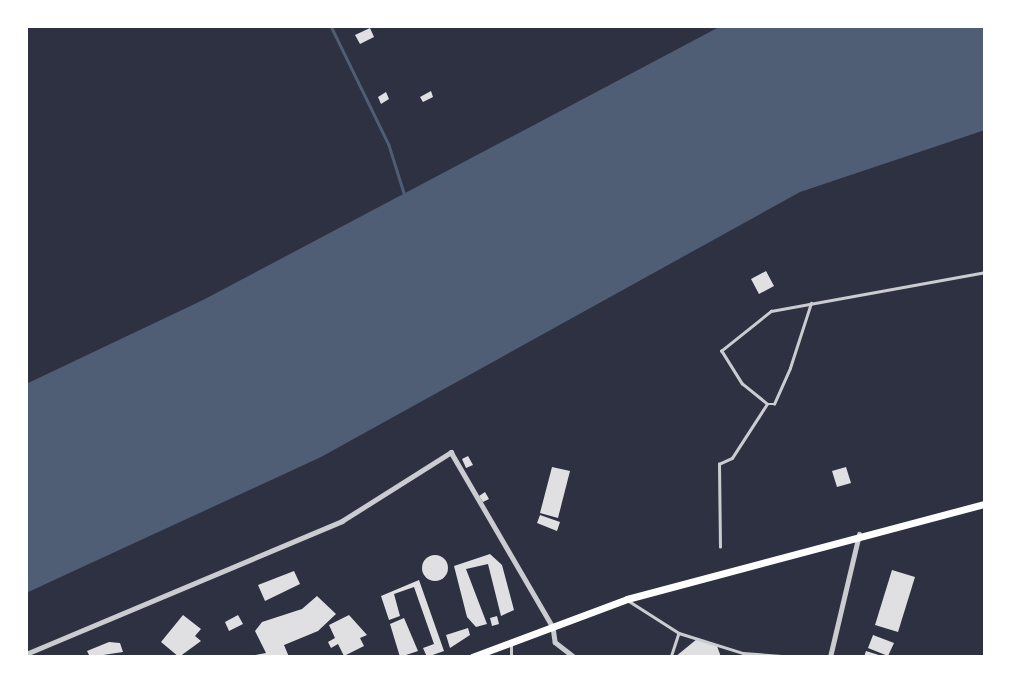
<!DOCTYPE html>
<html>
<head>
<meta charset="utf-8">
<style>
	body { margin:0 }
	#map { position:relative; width:1011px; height:683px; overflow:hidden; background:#2d3142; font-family:"Titillium Web",sans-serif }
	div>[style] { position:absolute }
	.water>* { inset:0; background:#4f5d75 }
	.stream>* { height:2.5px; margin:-1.25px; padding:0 1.25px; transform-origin:1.25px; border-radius:1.25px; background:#4f5d75 }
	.building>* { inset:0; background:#e0e0e3 }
	.round { border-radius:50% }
	.service>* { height:2.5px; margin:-1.25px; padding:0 1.25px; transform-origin:1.25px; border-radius:1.25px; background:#caccd0 }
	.minor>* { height:4.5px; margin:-2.25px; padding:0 2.25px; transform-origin:2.25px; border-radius:2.25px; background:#caccd0 }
	.secondary>* { height:7px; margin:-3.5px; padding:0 3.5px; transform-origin:3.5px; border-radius:3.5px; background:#fff }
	span { translate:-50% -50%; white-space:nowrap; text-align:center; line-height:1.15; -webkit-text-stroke:5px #fff; paint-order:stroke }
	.frame { position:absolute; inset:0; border:28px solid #fff; pointer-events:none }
</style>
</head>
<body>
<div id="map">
	<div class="water">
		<div style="clip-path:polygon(721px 26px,985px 26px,985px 130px,800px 192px,321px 457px,26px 593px,26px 384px,203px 300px)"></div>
	</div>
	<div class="stream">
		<div style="left:331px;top:26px;width:132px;rotate:64deg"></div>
		<div style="left:389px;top:145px;width:50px;rotate:72.6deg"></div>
	</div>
	<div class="building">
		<div style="clip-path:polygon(370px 28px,374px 37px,360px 44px,355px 35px)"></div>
		<div style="clip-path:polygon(431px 91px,433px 97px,423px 102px,420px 97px)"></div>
		<div style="clip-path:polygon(386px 92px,389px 99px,381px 104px,378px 97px)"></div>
		<div style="clip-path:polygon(766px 271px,774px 286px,759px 294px,751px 279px)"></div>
		<div style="clip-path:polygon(468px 456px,473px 465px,466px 468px,462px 459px)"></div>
		<div style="clip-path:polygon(552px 467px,570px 471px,558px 518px,540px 513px)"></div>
		<div style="clip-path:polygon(846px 467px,851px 483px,837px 487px,832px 471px)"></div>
		<div style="clip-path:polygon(485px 492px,489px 499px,483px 502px,479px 496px)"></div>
		<div style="clip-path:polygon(540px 515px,560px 522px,557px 531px,537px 523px)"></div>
		<div style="clip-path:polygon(490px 554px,502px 565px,514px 610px,501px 616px,488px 564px,466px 569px,487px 624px,476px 627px,467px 617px,454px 566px)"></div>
		<div class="round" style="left:422px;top:555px;width:26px;height:26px"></div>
		<div style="clip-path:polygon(892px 570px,915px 577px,898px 632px,875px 625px)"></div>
		<div style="clip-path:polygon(294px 571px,300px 584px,265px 601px,258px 585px)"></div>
		<div style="clip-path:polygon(419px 580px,444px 651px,427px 657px,423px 648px,434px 644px,414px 587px,394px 594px,400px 616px,389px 620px,381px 596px)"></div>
		<div style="clip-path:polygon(317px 596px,336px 614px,318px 631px,272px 650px,284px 645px,289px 657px,245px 657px,266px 653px,255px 631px,262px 622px,302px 609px)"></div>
		<div style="clip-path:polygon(183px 615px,201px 629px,195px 636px,201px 641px,179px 657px,161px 642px)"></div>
		<div style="clip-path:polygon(238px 615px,243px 624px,229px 631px,225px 622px)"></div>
		<div style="clip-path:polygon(349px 615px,367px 635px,360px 638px,364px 646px,344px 656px,338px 644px,331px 648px,328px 642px,335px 638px,329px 625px)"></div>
		<div style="clip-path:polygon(497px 616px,499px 624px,492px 626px,490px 618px)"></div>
		<div style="clip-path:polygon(404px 618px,418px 651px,400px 657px,390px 624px)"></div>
		<div style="clip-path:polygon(468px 628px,470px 635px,450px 648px,446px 635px)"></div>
		<div style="clip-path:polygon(873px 635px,894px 643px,888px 656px,868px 648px)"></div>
		<div style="clip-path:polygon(697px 639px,717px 646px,721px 657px,675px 657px)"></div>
		<div style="clip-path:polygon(109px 642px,120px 643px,123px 652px,90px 657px,87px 651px)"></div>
		<div style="clip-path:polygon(866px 651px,882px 656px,882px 657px,864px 657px)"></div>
	</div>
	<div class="service">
		<div style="left:767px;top:404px;width:7px"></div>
		<div style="left:774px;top:404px;width:39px;rotate:-66deg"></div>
		<div style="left:790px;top:368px;width:68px;rotate:-72.1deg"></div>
		<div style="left:720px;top:547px;width:83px;rotate:-90.7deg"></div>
		<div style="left:719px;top:464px;width:14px;rotate:-25deg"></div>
		<div style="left:732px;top:458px;width:64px;rotate:-57.1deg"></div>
		<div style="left:767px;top:404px;width:32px;rotate:-141deg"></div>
		<div style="left:742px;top:384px;width:39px;rotate:-122deg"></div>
		<div style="left:721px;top:351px;width:64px;rotate:-38.7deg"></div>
		<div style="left:771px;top:311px;width:218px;rotate:-10.3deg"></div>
		<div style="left:629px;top:601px;width:59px;rotate:32.6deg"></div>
		<div style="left:679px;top:633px;width:25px;rotate:108deg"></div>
		<div style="left:679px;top:633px;width:67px;rotate:17.4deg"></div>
		<div style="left:743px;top:653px;width:52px;rotate:4.4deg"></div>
		<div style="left:511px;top:657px;width:11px;rotate:-90deg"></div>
	</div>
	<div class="minor">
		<div style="left:26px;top:654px;width:343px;rotate:-22.8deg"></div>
		<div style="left:342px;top:521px;width:129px;rotate:-32.3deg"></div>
		<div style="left:451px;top:452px;width:203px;rotate:59.8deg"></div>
		<div style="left:553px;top:627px;width:15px;rotate:82deg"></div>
		<div style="left:555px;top:642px;width:24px;rotate:38deg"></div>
		<div style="left:830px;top:657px;width:126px;rotate:-76.7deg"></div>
	</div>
	<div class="secondary">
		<div style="left:472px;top:657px;width:165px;rotate:-20.5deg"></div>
		<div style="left:627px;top:599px;width:370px;rotate:-14.9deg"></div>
	</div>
	<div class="frame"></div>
</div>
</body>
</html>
